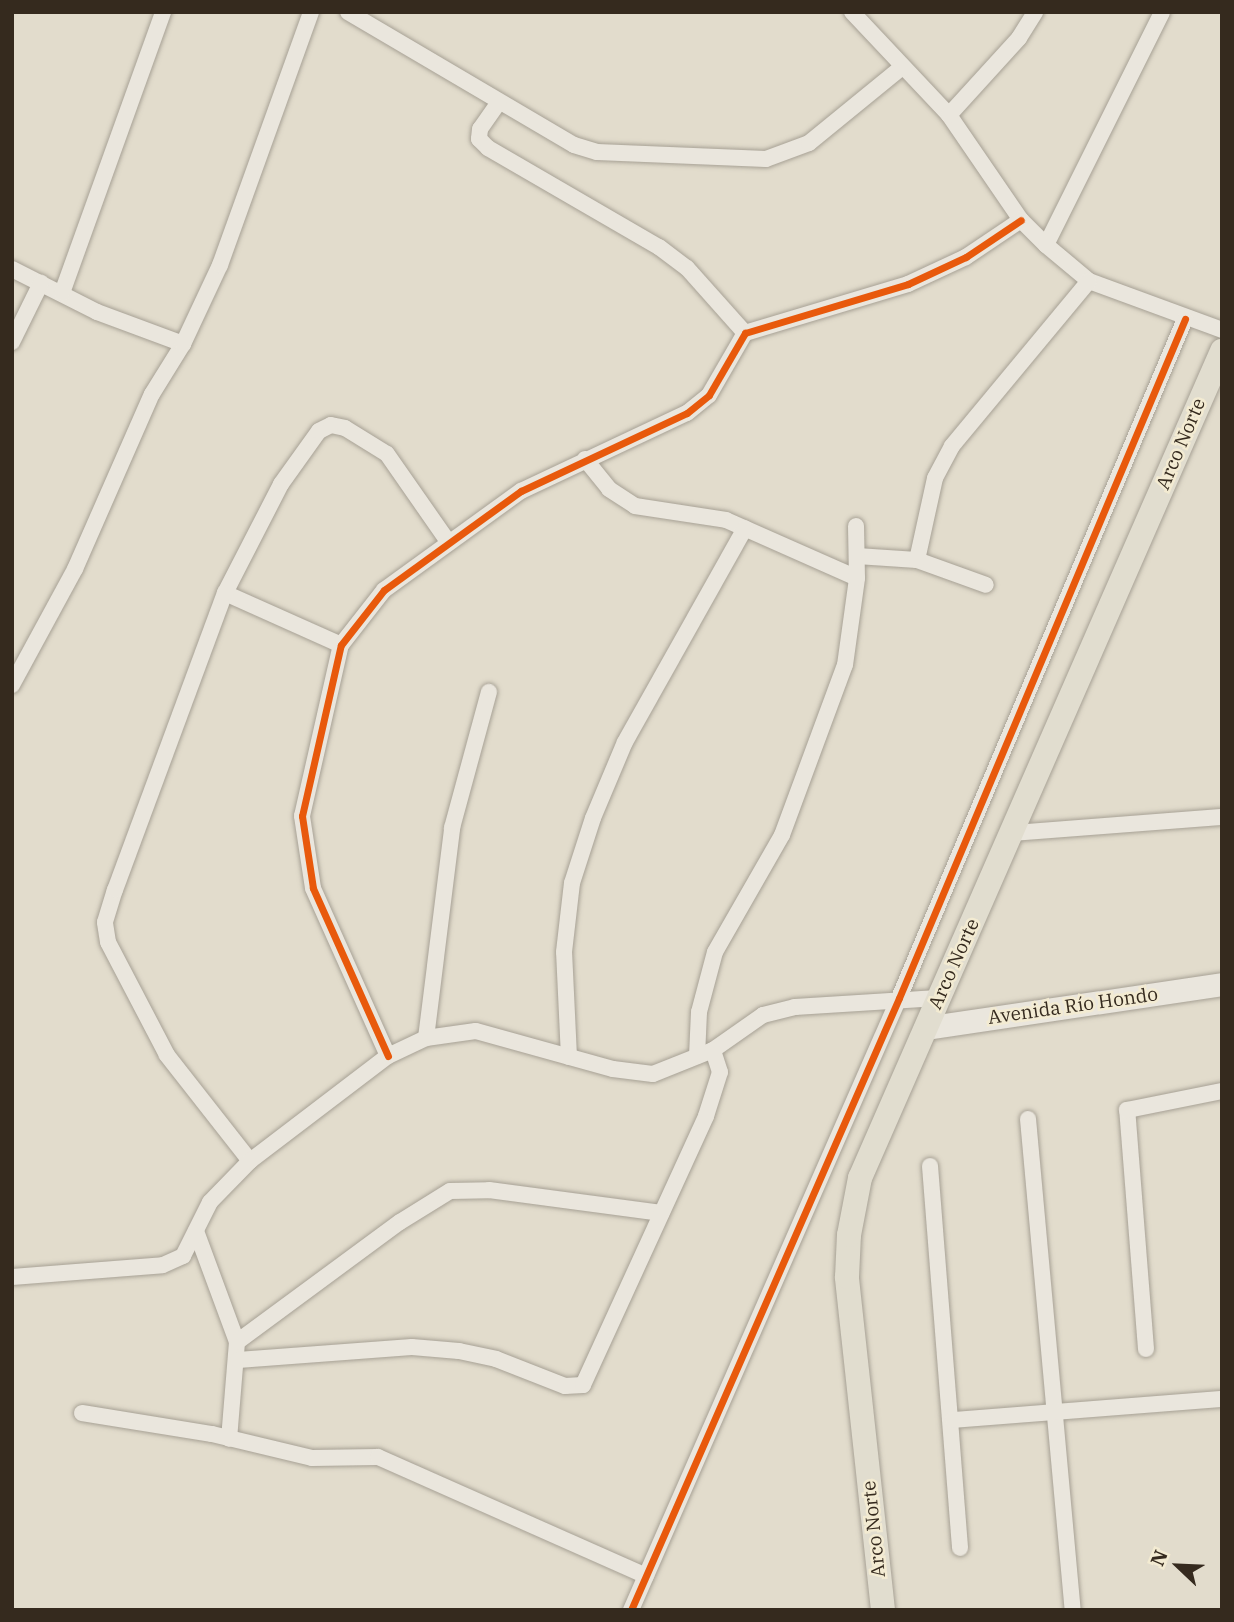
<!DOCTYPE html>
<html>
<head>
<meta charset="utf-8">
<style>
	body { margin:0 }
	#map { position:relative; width:1234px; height:1622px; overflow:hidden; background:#e2dccc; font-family:"IBM Plex Serif",serif }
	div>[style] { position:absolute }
	.roads { filter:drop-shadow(0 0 2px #a7a195) drop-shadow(0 0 2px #a7a195) }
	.minor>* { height:16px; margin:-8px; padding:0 8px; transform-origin:8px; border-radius:8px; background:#eae6dd }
	.secondary>* { height:23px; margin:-11.5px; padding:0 11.5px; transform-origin:11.5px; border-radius:11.5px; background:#eae6dd }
	.primary>* { height:24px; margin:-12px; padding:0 12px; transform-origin:12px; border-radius:12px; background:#e1ddcf }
	.cycleway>* { height:7px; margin:-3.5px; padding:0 3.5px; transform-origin:3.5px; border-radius:3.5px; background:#e8590c }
	span { translate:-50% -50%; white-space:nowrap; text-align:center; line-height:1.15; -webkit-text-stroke:5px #f3ebd2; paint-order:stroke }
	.street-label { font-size:19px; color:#352a1e }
	.frame { position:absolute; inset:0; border:14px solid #352a1e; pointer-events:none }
	.north { position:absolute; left:1143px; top:1531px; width:70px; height:70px; -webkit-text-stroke:5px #f3ebd2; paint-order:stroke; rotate:293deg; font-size:19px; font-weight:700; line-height:28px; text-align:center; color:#352a1e }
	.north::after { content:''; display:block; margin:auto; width:24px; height:32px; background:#352a1e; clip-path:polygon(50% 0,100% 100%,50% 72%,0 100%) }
</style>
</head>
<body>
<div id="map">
	<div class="roads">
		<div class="minor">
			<div style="left:348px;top:12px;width:262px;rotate:30.5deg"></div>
			<div style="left:574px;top:145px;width:24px;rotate:17deg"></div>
			<div style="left:597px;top:152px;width:169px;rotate:2.4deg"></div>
			<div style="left:766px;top:159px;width:46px;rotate:-20.4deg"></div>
			<div style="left:809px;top:143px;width:119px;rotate:-39.2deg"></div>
			<div style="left:852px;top:12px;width:141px;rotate:46.7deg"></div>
			<div style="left:949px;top:115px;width:127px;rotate:55.6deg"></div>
			<div style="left:1021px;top:220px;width:35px;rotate:45deg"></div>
			<div style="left:1046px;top:245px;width:56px;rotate:39.9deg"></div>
			<div style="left:1089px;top:281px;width:142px;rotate:20.2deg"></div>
			<div style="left:499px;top:102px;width:33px;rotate:125deg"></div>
			<div style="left:480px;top:129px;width:10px;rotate:96deg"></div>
			<div style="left:479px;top:139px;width:13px;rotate:45deg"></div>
			<div style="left:488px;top:148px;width:198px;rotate:30.1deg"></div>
			<div style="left:659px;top:247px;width:35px;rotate:37deg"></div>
			<div style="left:687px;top:268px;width:87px;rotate:48.3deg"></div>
			<div style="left:949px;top:115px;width:104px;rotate:-47.7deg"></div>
			<div style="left:1019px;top:38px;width:31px;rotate:-58deg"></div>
			<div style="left:1046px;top:245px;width:260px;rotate:-63.5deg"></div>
			<div style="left:12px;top:269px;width:95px;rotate:26.8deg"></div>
			<div style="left:97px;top:312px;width:92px;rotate:20.4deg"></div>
			<div style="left:62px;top:293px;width:299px;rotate:-70.2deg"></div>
			<div style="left:12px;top:342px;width:66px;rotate:-63.8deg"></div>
			<div style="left:585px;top:459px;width:38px;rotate:51deg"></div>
			<div style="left:609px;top:489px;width:31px;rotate:33deg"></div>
			<div style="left:635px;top:506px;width:92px;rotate:8.7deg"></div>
			<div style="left:726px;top:520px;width:143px;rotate:23.9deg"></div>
			<div style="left:857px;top:556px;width:60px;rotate:3.8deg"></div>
			<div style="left:917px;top:560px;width:73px;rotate:19.9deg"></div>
			<div style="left:917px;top:560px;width:84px;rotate:-77.6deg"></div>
			<div style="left:935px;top:478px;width:36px;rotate:-62deg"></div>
			<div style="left:952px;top:446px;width:214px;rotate:-50.3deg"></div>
			<div style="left:225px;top:593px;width:127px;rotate:24.1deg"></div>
			<div style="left:12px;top:685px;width:132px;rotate:-61.5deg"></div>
			<div style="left:75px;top:569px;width:191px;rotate:-66.3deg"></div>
			<div style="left:152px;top:394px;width:59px;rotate:-58.2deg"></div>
			<div style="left:183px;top:344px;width:87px;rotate:-64.9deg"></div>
			<div style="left:220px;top:265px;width:269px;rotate:-70.2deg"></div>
			<div style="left:1013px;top:833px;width:210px;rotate:-4.4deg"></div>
			<div style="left:426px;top:1038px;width:212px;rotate:-82.9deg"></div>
			<div style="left:452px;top:828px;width:141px;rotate:-74.8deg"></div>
			<div style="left:388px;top:1056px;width:184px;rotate:-114.1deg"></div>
			<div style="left:313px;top:888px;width:73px;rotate:-98.7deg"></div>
			<div style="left:302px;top:816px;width:175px;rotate:-77.2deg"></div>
			<div style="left:341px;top:645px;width:70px;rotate:-52deg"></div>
			<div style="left:384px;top:590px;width:169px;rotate:-35.9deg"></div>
			<div style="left:521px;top:491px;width:183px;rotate:-25.2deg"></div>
			<div style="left:687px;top:413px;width:28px;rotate:-39deg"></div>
			<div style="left:709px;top:395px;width:72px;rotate:-59.9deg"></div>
			<div style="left:745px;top:333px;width:170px;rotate:-16.7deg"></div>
			<div style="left:908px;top:284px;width:64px;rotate:-25deg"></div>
			<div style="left:966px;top:257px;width:66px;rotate:-33.9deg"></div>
			<div style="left:697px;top:1056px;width:44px;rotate:-87.4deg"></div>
			<div style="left:699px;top:1012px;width:62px;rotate:-75.1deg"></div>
			<div style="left:715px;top:952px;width:135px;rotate:-60.2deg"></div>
			<div style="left:782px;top:835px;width:181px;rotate:-69.7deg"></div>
			<div style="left:845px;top:665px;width:88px;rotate:-82.1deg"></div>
			<div style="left:857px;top:578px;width:52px;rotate:-91.1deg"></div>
			<div style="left:569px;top:1057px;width:105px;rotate:-92.7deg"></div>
			<div style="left:564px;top:952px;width:69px;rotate:-83.4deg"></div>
			<div style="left:572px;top:883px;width:68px;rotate:-72.1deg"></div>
			<div style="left:593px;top:818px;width:82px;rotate:-67.2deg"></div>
			<div style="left:625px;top:742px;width:245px;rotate:-60.7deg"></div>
			<div style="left:1028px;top:1119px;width:493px;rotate:84.8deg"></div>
			<div style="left:250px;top:1161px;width:135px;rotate:-128.1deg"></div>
			<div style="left:167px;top:1055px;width:127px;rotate:-117.6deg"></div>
			<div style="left:108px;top:942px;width:20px;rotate:-99deg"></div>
			<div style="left:105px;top:922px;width:34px;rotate:-73deg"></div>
			<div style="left:115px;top:890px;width:317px;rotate:-69.7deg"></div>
			<div style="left:225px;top:593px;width:123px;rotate:-62.8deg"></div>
			<div style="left:281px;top:484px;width:65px;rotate:-54.4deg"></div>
			<div style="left:319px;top:431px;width:13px;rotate:-27deg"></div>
			<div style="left:331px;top:425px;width:14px;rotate:12deg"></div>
			<div style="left:345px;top:428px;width:49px;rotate:31.8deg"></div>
			<div style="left:387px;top:454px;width:108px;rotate:55.1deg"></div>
			<div style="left:930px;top:1166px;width:383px;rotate:85.5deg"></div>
			<div style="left:196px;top:1231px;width:118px;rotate:69.7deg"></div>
			<div style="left:237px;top:1342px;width:97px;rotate:94.7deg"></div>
			<div style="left:12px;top:1277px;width:151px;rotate:-4.5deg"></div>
			<div style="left:163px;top:1265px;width:22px;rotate:-24deg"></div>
			<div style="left:183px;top:1256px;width:60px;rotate:-63.4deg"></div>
			<div style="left:210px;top:1202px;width:57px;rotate:-45.7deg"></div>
			<div style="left:250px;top:1161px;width:173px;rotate:-37.3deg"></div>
			<div style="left:388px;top:1056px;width:42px;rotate:-25.3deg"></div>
			<div style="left:426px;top:1038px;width:50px;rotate:-8deg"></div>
			<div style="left:476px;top:1031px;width:142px;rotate:15.5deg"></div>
			<div style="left:613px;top:1069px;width:40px;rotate:7.1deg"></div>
			<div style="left:653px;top:1074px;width:65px;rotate:-21.8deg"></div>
			<div style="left:713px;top:1050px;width:61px;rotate:-35deg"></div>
			<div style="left:763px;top:1015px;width:33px;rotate:-14deg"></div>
			<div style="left:795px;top:1007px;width:143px;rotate:-3.6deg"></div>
			<div style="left:237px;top:1342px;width:202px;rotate:-36.4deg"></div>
			<div style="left:400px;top:1222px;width:59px;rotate:-31.8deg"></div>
			<div style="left:450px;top:1191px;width:39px;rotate:-1deg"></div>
			<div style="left:489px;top:1190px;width:174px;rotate:7.6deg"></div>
			<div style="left:1146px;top:1349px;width:240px;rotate:-94.5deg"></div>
			<div style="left:1127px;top:1110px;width:97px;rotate:-11.3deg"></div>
			<div style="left:238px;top:1360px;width:174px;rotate:-4.3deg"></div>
			<div style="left:412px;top:1347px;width:47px;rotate:4.9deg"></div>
			<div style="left:459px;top:1351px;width:38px;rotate:12deg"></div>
			<div style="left:496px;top:1359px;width:74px;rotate:21.4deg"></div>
			<div style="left:565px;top:1386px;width:18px;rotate:-3deg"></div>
			<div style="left:583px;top:1385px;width:296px;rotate:-65.4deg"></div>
			<div style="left:706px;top:1116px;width:46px;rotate:-72.3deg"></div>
			<div style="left:720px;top:1072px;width:23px;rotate:-108deg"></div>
			<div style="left:82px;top:1413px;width:132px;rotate:9.2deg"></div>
			<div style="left:212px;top:1434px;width:103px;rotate:13.5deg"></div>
			<div style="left:312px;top:1458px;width:66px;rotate:-0.9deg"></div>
			<div style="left:378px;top:1457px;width:293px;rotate:23.9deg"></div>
			<div style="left:953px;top:1420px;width:270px;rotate:-4.5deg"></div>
			<div style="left:631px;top:1610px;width:668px;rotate:-66.35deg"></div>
			<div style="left:899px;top:998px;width:737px;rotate:-67.16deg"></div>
		</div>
		<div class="secondary">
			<div style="left:925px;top:1028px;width:300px;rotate:-8.4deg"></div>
		</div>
		<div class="primary">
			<div style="left:883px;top:1610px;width:335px;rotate:-96.2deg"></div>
			<div style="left:847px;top:1277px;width:42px;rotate:-87.3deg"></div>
			<div style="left:849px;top:1235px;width:58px;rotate:-79.1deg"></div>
			<div style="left:860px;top:1178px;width:903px;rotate:-66.36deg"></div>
		</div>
	</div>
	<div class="cycleway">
		<div style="left:388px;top:1056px;width:184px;rotate:-114.1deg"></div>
		<div style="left:313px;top:888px;width:73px;rotate:-98.7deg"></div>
		<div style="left:302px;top:816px;width:175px;rotate:-77.2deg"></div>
		<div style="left:341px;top:645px;width:70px;rotate:-52deg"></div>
		<div style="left:384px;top:590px;width:169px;rotate:-35.9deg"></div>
		<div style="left:521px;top:491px;width:183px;rotate:-25.2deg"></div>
		<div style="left:687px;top:413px;width:28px;rotate:-39deg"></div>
		<div style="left:709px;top:395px;width:72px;rotate:-59.9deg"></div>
		<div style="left:745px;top:333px;width:170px;rotate:-16.7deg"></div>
		<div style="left:908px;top:284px;width:64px;rotate:-25deg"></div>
		<div style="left:966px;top:257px;width:66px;rotate:-33.9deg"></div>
		<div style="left:631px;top:1610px;width:668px;rotate:-66.35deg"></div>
		<div style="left:899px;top:998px;width:737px;rotate:-67.16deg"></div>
	</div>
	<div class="street-label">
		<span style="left:1181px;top:444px;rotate:-67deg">Arco Norte</span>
		<span style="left:954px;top:964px;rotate:-66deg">Arco Norte</span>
		<span style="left:1073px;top:1006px;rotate:-8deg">Avenida Río Hondo</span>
		<span style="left:874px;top:1529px;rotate:-96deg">Arco Norte</span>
	</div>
	<div class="frame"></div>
	<div class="north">N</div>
</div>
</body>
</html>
